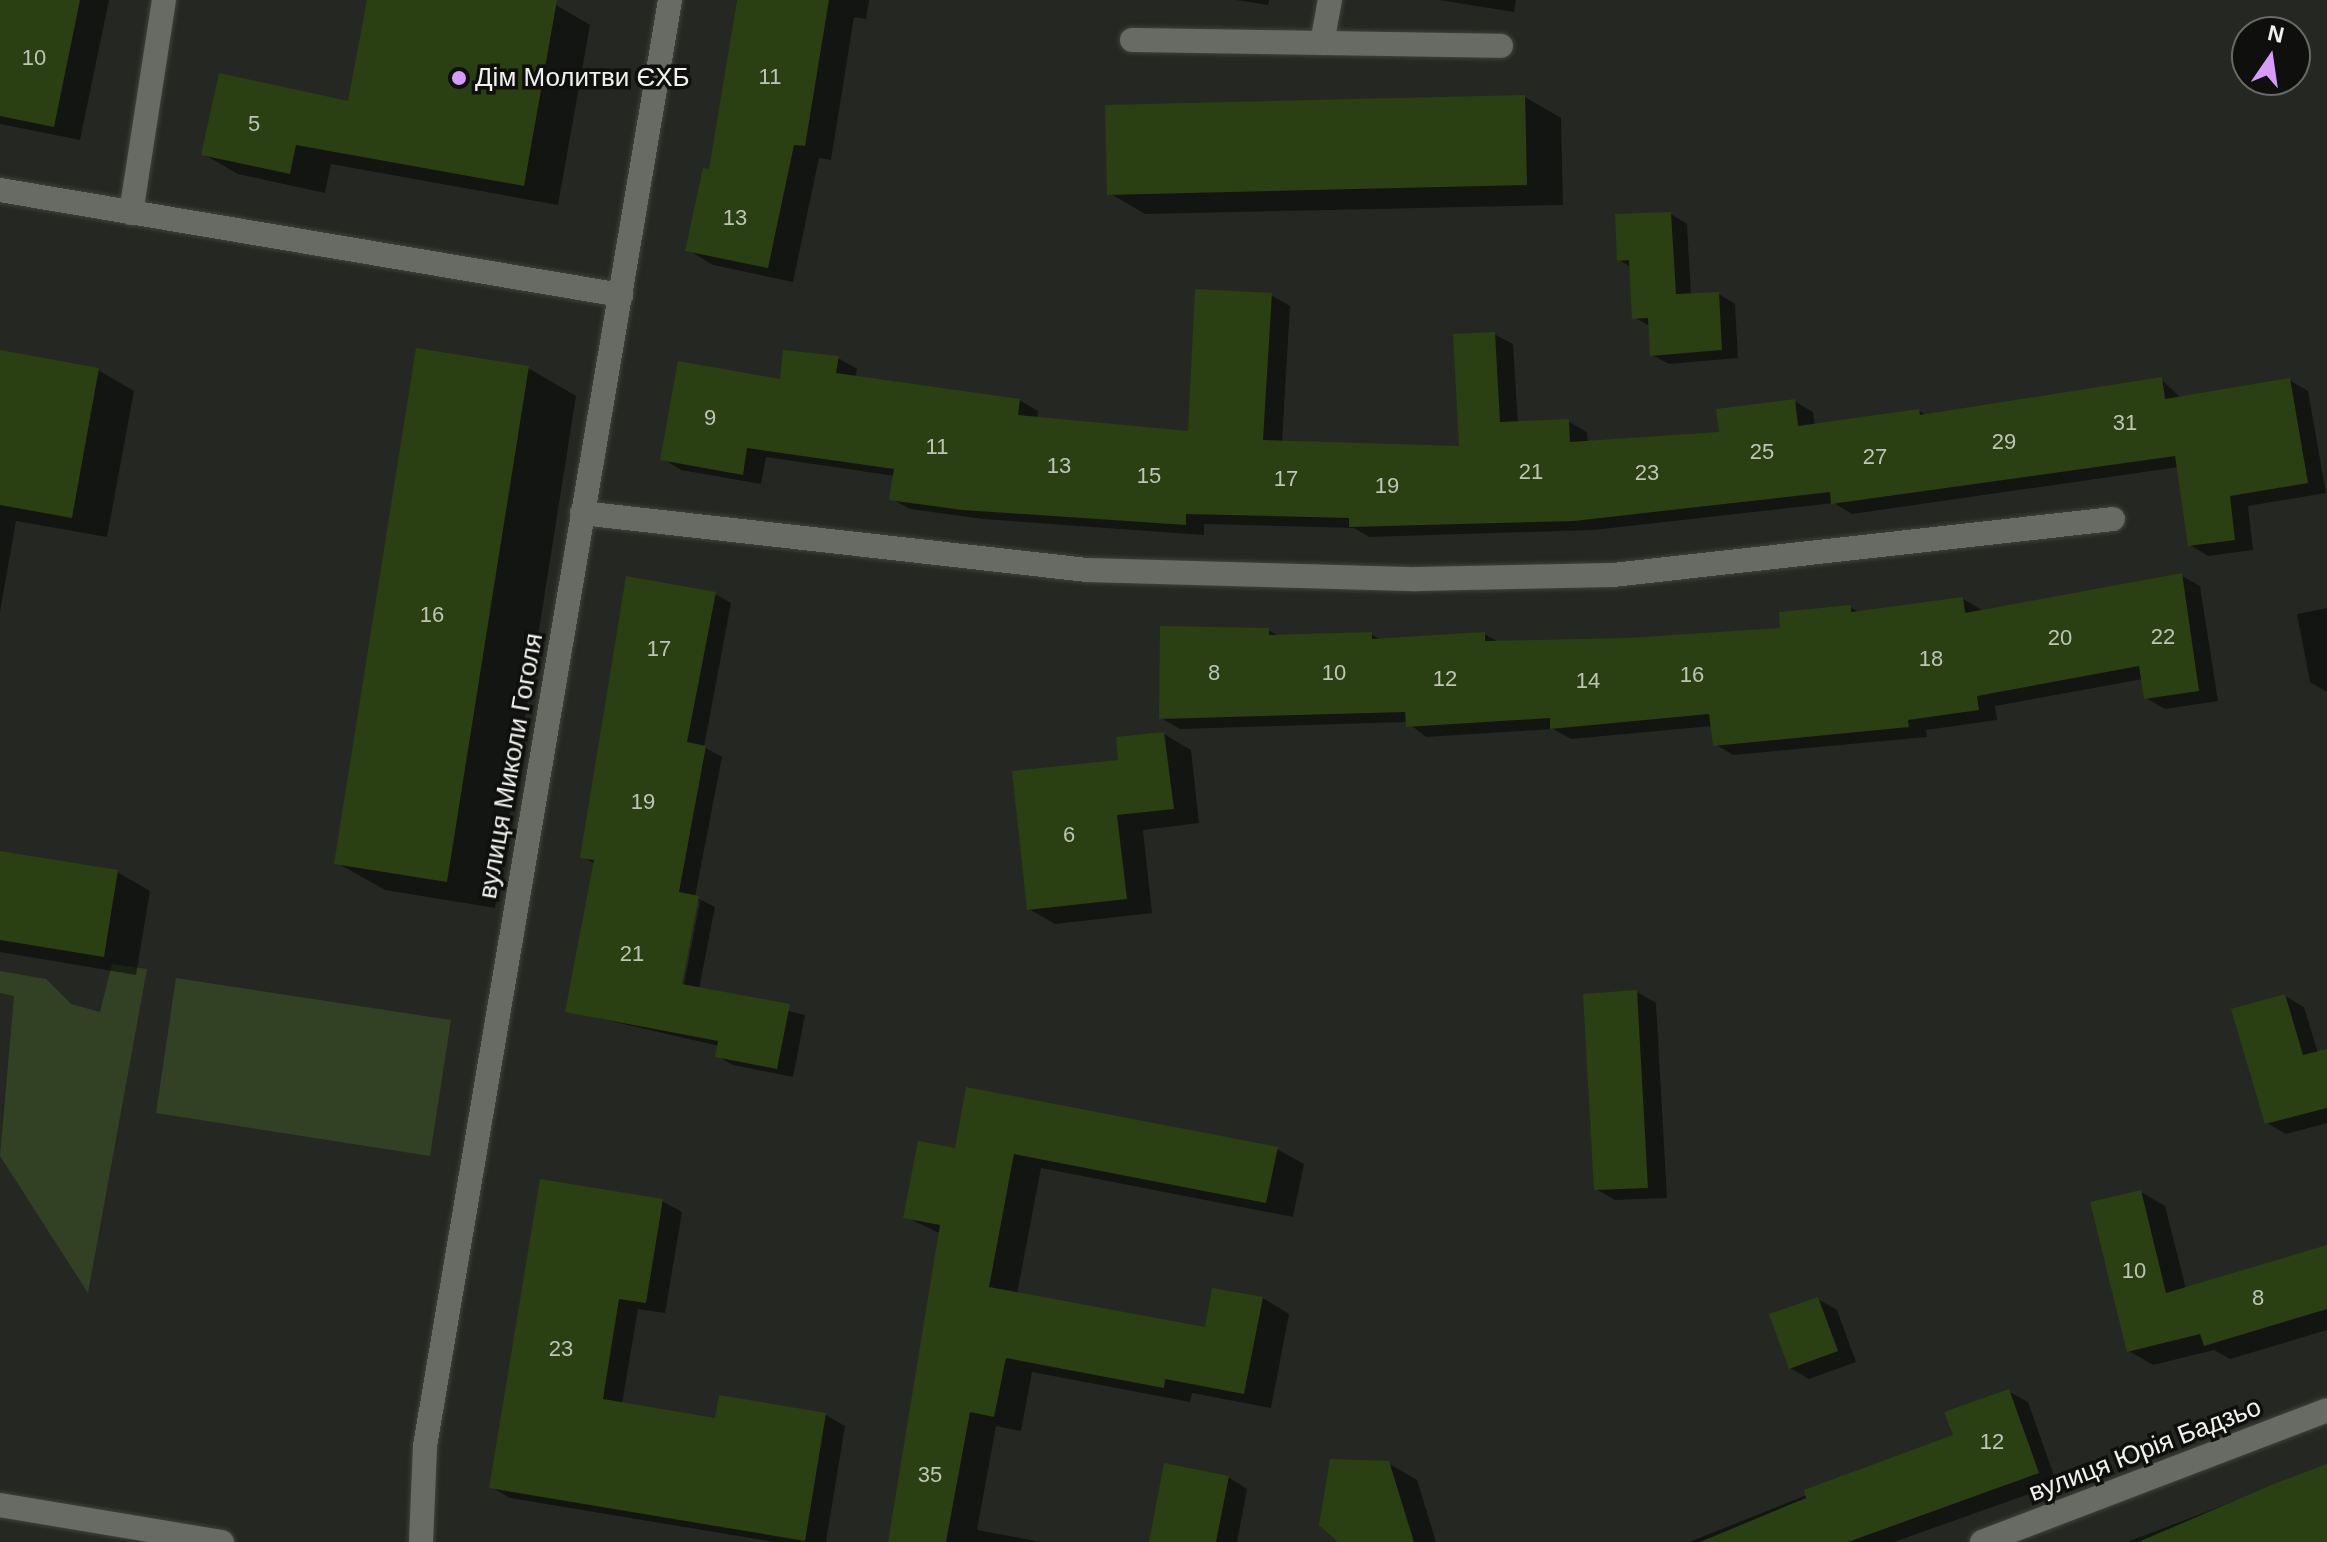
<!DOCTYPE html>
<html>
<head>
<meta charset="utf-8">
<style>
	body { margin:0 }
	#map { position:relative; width:2327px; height:1542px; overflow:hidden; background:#252822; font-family:Arial,sans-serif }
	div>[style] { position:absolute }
	.green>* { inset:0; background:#324024 }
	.shadow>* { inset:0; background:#0007 }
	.building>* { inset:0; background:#2a3f12 }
	.roads { filter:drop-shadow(0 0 2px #40423d) drop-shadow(0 0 2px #40423d) }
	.minor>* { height:24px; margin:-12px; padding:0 12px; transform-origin:12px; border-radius:12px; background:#676b64 }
	.dots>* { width:22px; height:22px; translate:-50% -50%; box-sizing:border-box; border:4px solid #0f100e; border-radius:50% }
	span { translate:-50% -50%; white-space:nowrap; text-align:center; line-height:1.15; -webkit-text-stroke:7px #0f100e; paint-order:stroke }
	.number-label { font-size:22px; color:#bec5b7 }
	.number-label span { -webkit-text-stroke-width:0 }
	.poi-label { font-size:26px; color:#f0f2ee }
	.left { translate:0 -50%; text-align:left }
	.street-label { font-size:26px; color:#f0f2ee }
	.north { position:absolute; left:2231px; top:16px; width:80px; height:80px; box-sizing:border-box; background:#0f100e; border:2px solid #696a68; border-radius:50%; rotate:13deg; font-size:22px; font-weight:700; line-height:32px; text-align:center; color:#f0f2ee }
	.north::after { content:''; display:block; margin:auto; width:28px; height:36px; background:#d59cfb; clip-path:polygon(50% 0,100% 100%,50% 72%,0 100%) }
</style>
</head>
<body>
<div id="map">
	<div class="green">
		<div style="clip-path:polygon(112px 964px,147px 969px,88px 1293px,0 1156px,14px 996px,0 993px,0 971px,46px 979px,71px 1004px,100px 1012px)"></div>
		<div style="clip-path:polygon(176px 978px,451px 1020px,430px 1156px,156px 1113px)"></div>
	</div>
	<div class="shadow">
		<div style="clip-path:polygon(0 0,109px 0,80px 140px,0 124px)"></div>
		<div style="clip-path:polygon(369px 0,527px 0,556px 5px,590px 25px,558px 205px,331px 164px,325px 193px,238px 174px,203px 154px,350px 104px)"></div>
		<div style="clip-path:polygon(737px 0,869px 0,866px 19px,854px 17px,831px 160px,819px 158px,793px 282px,713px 265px,688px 250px,711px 171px)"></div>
		<div style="clip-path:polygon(1236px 0,1269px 0,1268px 5px)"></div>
		<div style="clip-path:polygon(1439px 0,1516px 0,1514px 12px)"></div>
		<div style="clip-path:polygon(1525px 97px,1561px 118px,1563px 205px,1145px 214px,1109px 193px)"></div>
		<div style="clip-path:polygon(1671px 214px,1687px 224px,1691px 295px,1719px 294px,1735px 304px,1738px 358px,1669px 364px,1652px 355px,1651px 327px,1634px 317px,1631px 267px,1619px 260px)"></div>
		<div style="clip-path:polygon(1271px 295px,1290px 306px,1282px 443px,1461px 448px,1494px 334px,1513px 344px,1518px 424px,1568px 421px,1587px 432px,1588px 442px,1721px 434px,1794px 401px,1813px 412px,1815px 426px,1919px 411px,1928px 416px,2161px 379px,2181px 398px,2289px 380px,2308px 391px,2326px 493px,2248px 506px,2253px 550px,2208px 556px,2190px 545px,2179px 467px,1852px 514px,1834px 503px,1594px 530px,1369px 537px,1354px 528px,1204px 524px,1204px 535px,983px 519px,910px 509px,892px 499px,895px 476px,766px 457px,761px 484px,681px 470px,663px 459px,781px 382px,838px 358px,857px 369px,855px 378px,1019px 400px,1038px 411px,1037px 419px,1190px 433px)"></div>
		<div style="clip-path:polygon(0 352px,98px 370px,134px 391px,107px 537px,16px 521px,0 612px)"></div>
		<div style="clip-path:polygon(528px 368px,576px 396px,495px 908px,385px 890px,337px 863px)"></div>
		<div style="clip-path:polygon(2182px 576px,2200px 586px,2218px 701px,2165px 709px,2146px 698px,2143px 679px,1995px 706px,1997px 720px,1926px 730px,1927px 737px,1733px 755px,1715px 744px,1712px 726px,1571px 739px,1553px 729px,1426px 737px,1407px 722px,1180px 729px,1161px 718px,1268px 630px,1281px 637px,1371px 634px,1381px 640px,1484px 634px,1499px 642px,1627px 640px,1783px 630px,1850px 607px,1860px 613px,1963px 599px,1982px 610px)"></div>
		<div style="clip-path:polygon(evenodd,715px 594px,731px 603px,704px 747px,722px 757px,695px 897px,715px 907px,699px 989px,805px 1015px,793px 1077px,733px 1065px,717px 1056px,719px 1046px,567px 1011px,595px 864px,583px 857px,715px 594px,696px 901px,700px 901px,682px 994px,678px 993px,696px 901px)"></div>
		<div style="clip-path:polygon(2327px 608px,2327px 692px,2310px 682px,2297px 614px)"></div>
		<div style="clip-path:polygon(1164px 734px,1191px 750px,1199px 823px,1143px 830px,1152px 913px,1055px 924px,1029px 909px,1121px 761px)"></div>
		<div style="clip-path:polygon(0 853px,117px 872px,150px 891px,136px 975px,0 952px)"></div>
		<div style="clip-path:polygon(1637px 992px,1656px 1003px,1667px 1198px,1615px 1200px,1596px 1189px)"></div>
		<div style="clip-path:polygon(2285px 996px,2304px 1007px,2318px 1053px,2327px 1051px,2327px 1123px,2286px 1134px,2267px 1123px)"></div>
		<div style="clip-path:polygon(1277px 1149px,1304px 1164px,1293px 1217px,1041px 1168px,1017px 1294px,1206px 1330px,1214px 1290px,1263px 1298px,1289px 1314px,1271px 1408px,1192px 1393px,1190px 1402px,1032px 1372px,1021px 1431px,996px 1426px,977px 1530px,1042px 1542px,890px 1542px,941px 1234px,906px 1217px,956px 1151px)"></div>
		<div style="clip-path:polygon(2141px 1192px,2165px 1206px,2186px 1289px,2327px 1247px,2327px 1330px,2230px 1359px,2214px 1350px,2153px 1365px,2129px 1351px)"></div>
		<div style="clip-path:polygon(662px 1201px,682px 1212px,665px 1313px,638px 1309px,622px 1404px,717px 1420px,826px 1415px,845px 1426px,826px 1542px,774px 1542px,510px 1498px,491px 1487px)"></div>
		<div style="clip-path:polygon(1818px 1299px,1837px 1310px,1856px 1362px,1809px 1379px,1790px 1368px)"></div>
		<div style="clip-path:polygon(2008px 1391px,2028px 1402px,2057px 1484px,1894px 1542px,1689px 1542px,1955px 1436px)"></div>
		<div style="clip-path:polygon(1388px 1463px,1417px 1480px,1436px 1542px,1341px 1542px)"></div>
		<div style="clip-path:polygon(2327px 1466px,2327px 1542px,2127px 1542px)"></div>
		<div style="clip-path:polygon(1228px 1477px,1247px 1489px,1237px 1542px,1151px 1542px)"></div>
	</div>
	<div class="building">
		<div style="clip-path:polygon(0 0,80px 0,54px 127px,0 116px)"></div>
		<div style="clip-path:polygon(367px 0,557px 0,524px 186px,296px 145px,290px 174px,201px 155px,219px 73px,348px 101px)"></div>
		<div style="clip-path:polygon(737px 0,829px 0,805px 146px,794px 145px,768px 268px,685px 251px,703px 168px,709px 169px)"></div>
		<div style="clip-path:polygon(1525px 95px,1527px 185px,1107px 195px,1105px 105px)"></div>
		<div style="clip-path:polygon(1671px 212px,1676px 294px,1719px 292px,1722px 350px,1650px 356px,1648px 318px,1632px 319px,1629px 260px,1617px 261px,1615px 214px)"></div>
		<div style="clip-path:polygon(1195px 289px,1272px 293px,1263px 440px,1459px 446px,1453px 334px,1495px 332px,1500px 422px,1569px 419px,1570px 442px,1719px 432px,1716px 409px,1795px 399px,1798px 426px,1919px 409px,1920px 415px,2162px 377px,2165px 399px,2290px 378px,2308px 483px,2230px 496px,2235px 540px,2188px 546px,2175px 456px,1831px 504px,1830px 492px,1574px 521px,1349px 527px,1349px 518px,1186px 514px,1186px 525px,962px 510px,889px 500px,894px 469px,747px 448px,743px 475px,660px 460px,678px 361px,780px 379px,783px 350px,839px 356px,836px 373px,1020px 399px,1018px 415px,1188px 431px)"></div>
		<div style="clip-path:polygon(416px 348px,529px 366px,447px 882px,334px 864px)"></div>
		<div style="clip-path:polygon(0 350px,99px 368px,72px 518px,0 505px)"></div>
		<div style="clip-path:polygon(2182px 573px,2199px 691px,2144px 699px,2139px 666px,1977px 696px,1979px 710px,1908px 720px,1909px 727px,1713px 746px,1709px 714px,1550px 729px,1550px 718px,1406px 727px,1405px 712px,1159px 719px,1160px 626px,1269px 628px,1269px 635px,1372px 632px,1372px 639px,1485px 632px,1485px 641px,1627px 638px,1780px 628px,1779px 612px,1851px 605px,1851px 612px,1963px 597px,1965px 613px)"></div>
		<div style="clip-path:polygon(626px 576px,716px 592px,687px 742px,706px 746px,679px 892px,699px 896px,682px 984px,790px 1004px,777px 1069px,715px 1057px,718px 1041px,565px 1012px,594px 860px,580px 858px)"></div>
		<div style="clip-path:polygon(1164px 732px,1174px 809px,1117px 815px,1127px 899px,1027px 910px,1012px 771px,1118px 760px,1116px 737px)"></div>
		<div style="clip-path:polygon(0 851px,118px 870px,104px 957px,0 940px)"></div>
		<div style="clip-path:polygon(1637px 990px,1648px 1188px,1594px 1190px,1583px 994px)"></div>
		<div style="clip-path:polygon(2285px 994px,2303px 1055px,2327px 1049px,2327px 1108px,2265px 1124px,2231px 1009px)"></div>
		<div style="clip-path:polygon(966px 1087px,1278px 1147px,1266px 1203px,1014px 1154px,989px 1287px,1205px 1327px,1212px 1288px,1263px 1297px,1244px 1394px,1165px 1379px,1164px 1388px,1006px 1358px,994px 1417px,970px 1412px,946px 1542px,888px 1542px,940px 1225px,903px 1218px,918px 1141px,955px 1148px)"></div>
		<div style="clip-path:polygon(540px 1179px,663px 1199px,646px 1303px,619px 1299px,603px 1399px,715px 1418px,719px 1395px,826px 1413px,805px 1541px,489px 1488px)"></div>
		<div style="clip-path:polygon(2141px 1190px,2166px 1293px,2327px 1245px,2327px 1309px,2204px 1346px,2200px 1334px,2127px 1352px,2090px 1202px)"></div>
		<div style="clip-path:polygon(1818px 1297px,1838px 1351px,1789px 1369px,1769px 1314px)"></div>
		<div style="clip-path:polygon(2009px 1389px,2039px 1473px,1848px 1542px,1700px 1542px,1806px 1498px,1804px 1490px,1953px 1435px,1944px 1412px)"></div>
		<div style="clip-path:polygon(1330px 1459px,1389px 1461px,1414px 1542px,1338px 1542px,1319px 1525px)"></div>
		<div style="clip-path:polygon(1164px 1463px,1229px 1476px,1216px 1542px,1149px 1542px)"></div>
		<div style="clip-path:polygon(2327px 1464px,2327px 1542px,2138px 1542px,2274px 1484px)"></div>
	</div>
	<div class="roads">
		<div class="minor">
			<div style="left:1132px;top:40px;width:369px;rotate:0.9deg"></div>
			<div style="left:1322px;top:43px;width:44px;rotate:-79.5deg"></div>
			<div style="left:0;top:190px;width:630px;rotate:9.6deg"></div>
			<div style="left:131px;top:213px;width:216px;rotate:-81.2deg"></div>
			<div style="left:582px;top:513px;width:508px;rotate:6.44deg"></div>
			<div style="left:1087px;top:570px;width:330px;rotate:1.6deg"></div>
			<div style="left:1417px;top:579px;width:196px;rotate:-1.2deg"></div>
			<div style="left:1613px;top:575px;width:503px;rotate:-6.39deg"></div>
			<div style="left:0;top:1505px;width:225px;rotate:9.5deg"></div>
			<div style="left:421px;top:1542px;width:96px;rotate:-87.6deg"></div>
			<div style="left:425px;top:1446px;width:1467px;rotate:-80.38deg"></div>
			<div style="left:1982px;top:1542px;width:369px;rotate:-20.9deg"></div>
		</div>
	</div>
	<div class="dots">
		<div style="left:459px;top:78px;background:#d59cfb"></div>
	</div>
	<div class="number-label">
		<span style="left:34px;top:58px">10</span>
		<span style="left:770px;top:77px">11</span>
		<span style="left:254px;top:124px">5</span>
		<span style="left:735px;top:218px">13</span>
		<span style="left:710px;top:418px">9</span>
		<span style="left:2125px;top:423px">31</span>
		<span style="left:2004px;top:442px">29</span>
		<span style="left:937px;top:447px">11</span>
		<span style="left:1762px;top:452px">25</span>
		<span style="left:1875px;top:457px">27</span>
		<span style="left:1059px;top:466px">13</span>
		<span style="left:1531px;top:472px">21</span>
		<span style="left:1647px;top:473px">23</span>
		<span style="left:1149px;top:476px">15</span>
		<span style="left:1286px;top:479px">17</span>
		<span style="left:1387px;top:486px">19</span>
		<span style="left:432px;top:615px">16</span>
		<span style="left:2163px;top:637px">22</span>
		<span style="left:2060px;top:638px">20</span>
		<span style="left:659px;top:649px">17</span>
		<span style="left:1931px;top:659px">18</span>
		<span style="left:1214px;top:673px">8</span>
		<span style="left:1334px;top:673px">10</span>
		<span style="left:1692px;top:675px">16</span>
		<span style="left:1445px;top:679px">12</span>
		<span style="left:1588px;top:681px">14</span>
		<span style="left:643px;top:802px">19</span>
		<span style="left:1069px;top:835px">6</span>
		<span style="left:632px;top:954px">21</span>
		<span style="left:2134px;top:1271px">10</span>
		<span style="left:2258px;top:1298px">8</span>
		<span style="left:561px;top:1349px">23</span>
		<span style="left:1992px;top:1442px">12</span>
		<span style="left:930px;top:1475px">35</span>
	</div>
	<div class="poi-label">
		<span class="left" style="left:475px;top:78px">Дім Молитви ЄХБ</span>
	</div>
	<div class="street-label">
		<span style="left:511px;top:766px;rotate:-80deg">вулиця Миколи Гоголя</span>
		<span style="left:2145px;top:1450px;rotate:-21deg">вулиця Юрія Бадзьо</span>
	</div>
	<div class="north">N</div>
</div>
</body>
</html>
